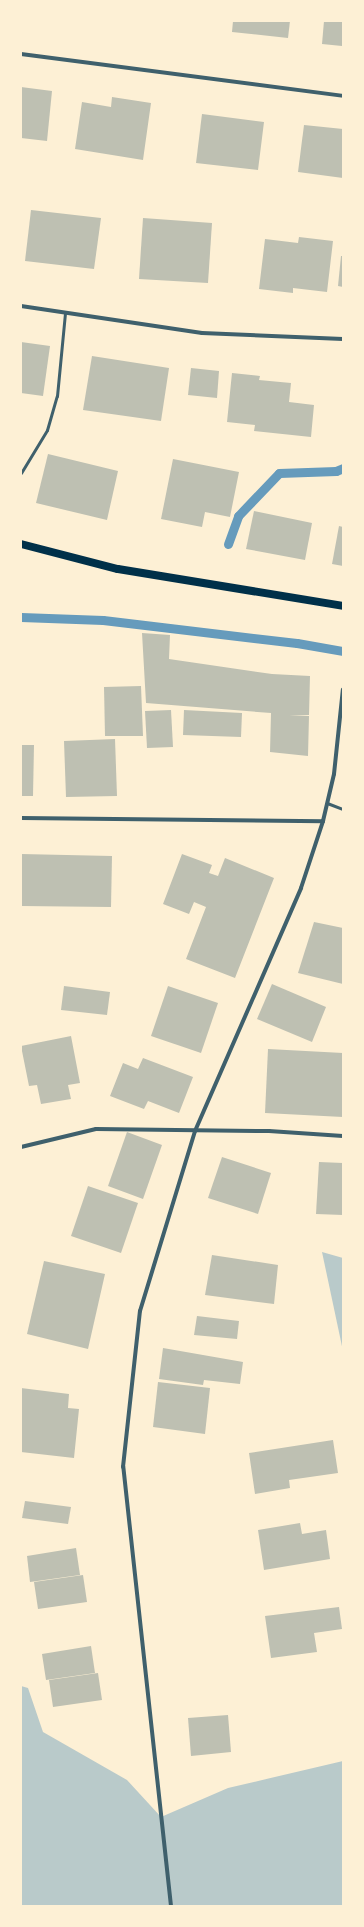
<!DOCTYPE html>
<html>
<head>
<meta charset="utf-8">
<style>
	body { margin:0 }
	#map { position:relative; width:364px; height:1927px; overflow:hidden; background:#fdf0d5; font-family:Inter,sans-serif }
	div>[style] { position:absolute }
	.green>* { inset:0; background:#b9caca }
	.stream>* { height:9px; margin:-4.5px; padding:0 4.5px; transform-origin:4.5px; border-radius:4.5px; background:#669bbc }
	.building>* { inset:0; background:#bec0b2 }
	.service>* { height:3px; margin:-1.5px; padding:0 1.5px; transform-origin:1.5px; border-radius:1.5px; background:#3f606c }
	.minor>* { height:4px; margin:-2px; padding:0 2px; transform-origin:2px; border-radius:2px; background:#3f606c }
	.secondary>* { height:8px; margin:-4px; padding:0 4px; transform-origin:4px; border-radius:4px; background:#003049 }
	span { translate:-50% -50%; white-space:nowrap; text-align:center; line-height:1.15; -webkit-text-stroke:4px #fdf0d5; paint-order:stroke }
	.frame { position:absolute; inset:0; border:22px solid #fdf0d5; pointer-events:none }
</style>
</head>
<body>
<div id="map">
	<div class="green">
		<div style="clip-path:polygon(322px 1252px,343px 1258px,343px 1351px)"></div>
		<div style="clip-path:polygon(21px 1686px,28px 1688px,43px 1732px,127px 1780px,161px 1817px,228px 1788px,343px 1761px,343px 1906px,21px 1906px)"></div>
	</div>
	<div class="stream">
		<div style="left:228px;top:544px;width:30px;rotate:-70deg"></div>
		<div style="left:238px;top:516px;width:59px;rotate:-46.4deg"></div>
		<div style="left:279px;top:473px;width:57px;rotate:-2deg"></div>
		<div style="left:336px;top:471px;width:8px;rotate:-23deg"></div>
		<div style="left:21px;top:617px;width:82px;rotate:2.1deg"></div>
		<div style="left:103px;top:620px;width:195px;rotate:6.8deg"></div>
		<div style="left:297px;top:643px;width:47px;rotate:9.9deg"></div>
	</div>
	<div class="building">
		<div style="clip-path:polygon(233px 21px,290px 21px,288px 38px,232px 32px)"></div>
		<div style="clip-path:polygon(324px 21px,343px 21px,342px 46px,322px 44px)"></div>
		<div style="clip-path:polygon(21px 87px,52px 91px,47px 141px,21px 138px)"></div>
		<div style="clip-path:polygon(112px 97px,151px 103px,143px 160px,75px 149px,82px 102px,111px 107px)"></div>
		<div style="clip-path:polygon(202px 114px,264px 122px,258px 170px,196px 163px)"></div>
		<div style="clip-path:polygon(304px 125px,343px 129px,343px 178px,298px 172px)"></div>
		<div style="clip-path:polygon(31px 210px,101px 218px,94px 269px,25px 261px)"></div>
		<div style="clip-path:polygon(143px 218px,212px 223px,208px 283px,139px 279px)"></div>
		<div style="clip-path:polygon(299px 237px,333px 241px,327px 292px,293px 288px,293px 293px,259px 289px,265px 239px,298px 243px)"></div>
		<div style="clip-path:polygon(341px 256px,343px 256px,343px 287px,338px 286px)"></div>
		<div style="clip-path:polygon(21px 342px,50px 346px,43px 396px,21px 393px)"></div>
		<div style="clip-path:polygon(92px 356px,169px 368px,161px 421px,83px 410px)"></div>
		<div style="clip-path:polygon(191px 368px,219px 371px,217px 398px,188px 395px)"></div>
		<div style="clip-path:polygon(232px 373px,260px 376px,259px 380px,291px 383px,289px 402px,314px 405px,311px 437px,254px 431px,255px 425px,227px 422px)"></div>
		<div style="clip-path:polygon(48px 454px,118px 471px,107px 520px,36px 503px)"></div>
		<div style="clip-path:polygon(173px 459px,239px 472px,230px 517px,205px 512px,202px 527px,161px 519px)"></div>
		<div style="clip-path:polygon(254px 511px,312px 523px,305px 560px,246px 549px)"></div>
		<div style="clip-path:polygon(339px 526px,343px 527px,343px 566px,332px 564px)"></div>
		<div style="clip-path:polygon(142px 633px,170px 635px,169px 659px,272px 674px,310px 676px,309px 715px,289px 715px,309px 716px,308px 756px,270px 752px,271px 713px,146px 703px)"></div>
		<div style="clip-path:polygon(141px 686px,143px 736px,105px 736px,104px 687px)"></div>
		<div style="clip-path:polygon(171px 710px,173px 747px,147px 748px,145px 711px)"></div>
		<div style="clip-path:polygon(184px 710px,242px 713px,241px 737px,183px 735px)"></div>
		<div style="clip-path:polygon(115px 739px,117px 796px,66px 797px,64px 741px)"></div>
		<div style="clip-path:polygon(21px 745px,34px 745px,33px 796px,21px 796px)"></div>
		<div style="clip-path:polygon(21px 854px,112px 856px,111px 907px,21px 906px)"></div>
		<div style="clip-path:polygon(182px 854px,212px 865px,209px 873px,218px 876px,225px 858px,274px 878px,235px 978px,186px 959px,206px 907px,194px 902px,189px 914px,163px 904px)"></div>
		<div style="clip-path:polygon(314px 922px,343px 928px,343px 984px,298px 973px)"></div>
		<div style="clip-path:polygon(272px 984px,326px 1007px,312px 1042px,257px 1019px)"></div>
		<div style="clip-path:polygon(64px 986px,110px 992px,107px 1015px,61px 1010px)"></div>
		<div style="clip-path:polygon(168px 986px,218px 1003px,201px 1053px,151px 1036px)"></div>
		<div style="clip-path:polygon(71px 1036px,80px 1083px,68px 1085px,71px 1099px,41px 1104px,37px 1085px,29px 1086px,21px 1046px)"></div>
		<div style="clip-path:polygon(268px 1049px,343px 1053px,343px 1117px,265px 1113px)"></div>
		<div style="clip-path:polygon(143px 1058px,193px 1077px,179px 1113px,148px 1101px,144px 1109px,110px 1096px,123px 1063px,138px 1069px)"></div>
		<div style="clip-path:polygon(127px 1132px,162px 1145px,143px 1199px,108px 1186px)"></div>
		<div style="clip-path:polygon(222px 1157px,271px 1173px,258px 1214px,208px 1198px)"></div>
		<div style="clip-path:polygon(319px 1162px,343px 1163px,343px 1215px,316px 1214px)"></div>
		<div style="clip-path:polygon(88px 1186px,138px 1203px,121px 1253px,71px 1236px)"></div>
		<div style="clip-path:polygon(212px 1255px,278px 1265px,274px 1304px,205px 1295px)"></div>
		<div style="clip-path:polygon(44px 1261px,105px 1274px,88px 1349px,27px 1334px)"></div>
		<div style="clip-path:polygon(197px 1316px,239px 1321px,237px 1339px,194px 1335px)"></div>
		<div style="clip-path:polygon(163px 1348px,243px 1362px,240px 1384px,204px 1380px,203px 1385px,159px 1379px)"></div>
		<div style="clip-path:polygon(158px 1382px,210px 1388px,205px 1434px,153px 1427px)"></div>
		<div style="clip-path:polygon(21px 1388px,69px 1394px,68px 1408px,79px 1409px,74px 1458px,21px 1452px)"></div>
		<div style="clip-path:polygon(333px 1440px,338px 1473px,289px 1480px,290px 1488px,255px 1494px,249px 1453px)"></div>
		<div style="clip-path:polygon(25px 1501px,71px 1507px,68px 1524px,22px 1518px)"></div>
		<div style="clip-path:polygon(300px 1523px,302px 1534px,326px 1530px,330px 1559px,264px 1570px,258px 1530px)"></div>
		<div style="clip-path:polygon(76px 1548px,80px 1575px,30px 1582px,27px 1556px)"></div>
		<div style="clip-path:polygon(83px 1575px,87px 1602px,38px 1609px,34px 1582px)"></div>
		<div style="clip-path:polygon(339px 1607px,342px 1629px,314px 1633px,317px 1652px,271px 1658px,265px 1616px)"></div>
		<div style="clip-path:polygon(91px 1646px,95px 1673px,46px 1680px,42px 1654px)"></div>
		<div style="clip-path:polygon(98px 1673px,102px 1700px,53px 1707px,49px 1680px)"></div>
		<div style="clip-path:polygon(228px 1715px,231px 1752px,191px 1756px,188px 1718px)"></div>
	</div>
	<div class="service">
		<div style="left:21px;top:473px;width:50px;rotate:-58.8deg"></div>
		<div style="left:47px;top:430px;width:35px;rotate:-74deg"></div>
		<div style="left:57px;top:396px;width:83px;rotate:-84.5deg"></div>
		<div style="left:327px;top:803px;width:17px;rotate:21deg"></div>
	</div>
	<div class="minor">
		<div style="left:21px;top:54px;width:325px;rotate:7.4deg"></div>
		<div style="left:21px;top:306px;width:183px;rotate:8.5deg"></div>
		<div style="left:202px;top:333px;width:141px;rotate:2.4deg"></div>
		<div style="left:21px;top:818px;width:302px;rotate:0.6deg"></div>
		<div style="left:21px;top:1147px;width:77px;rotate:-13.5deg"></div>
		<div style="left:96px;top:1129px;width:173px;rotate:0.7deg"></div>
		<div style="left:269px;top:1131px;width:74px;rotate:3.9deg"></div>
		<div style="left:171px;top:1906px;width:442px;rotate:-96.2deg"></div>
		<div style="left:123px;top:1467px;width:157px;rotate:-83.8deg"></div>
		<div style="left:140px;top:1311px;width:188px;rotate:-73deg"></div>
		<div style="left:195px;top:1131px;width:265px;rotate:-66.4deg"></div>
		<div style="left:301px;top:888px;width:71px;rotate:-71.8deg"></div>
		<div style="left:323px;top:821px;width:48px;rotate:-76.8deg"></div>
		<div style="left:334px;top:774px;width:85px;rotate:-84deg"></div>
	</div>
	<div class="secondary">
		<div style="left:21px;top:544px;width:100px;rotate:14.5deg"></div>
		<div style="left:118px;top:569px;width:228px;rotate:9.3deg"></div>
	</div>
	<div class="frame"></div>
</div>
</body>
</html>
